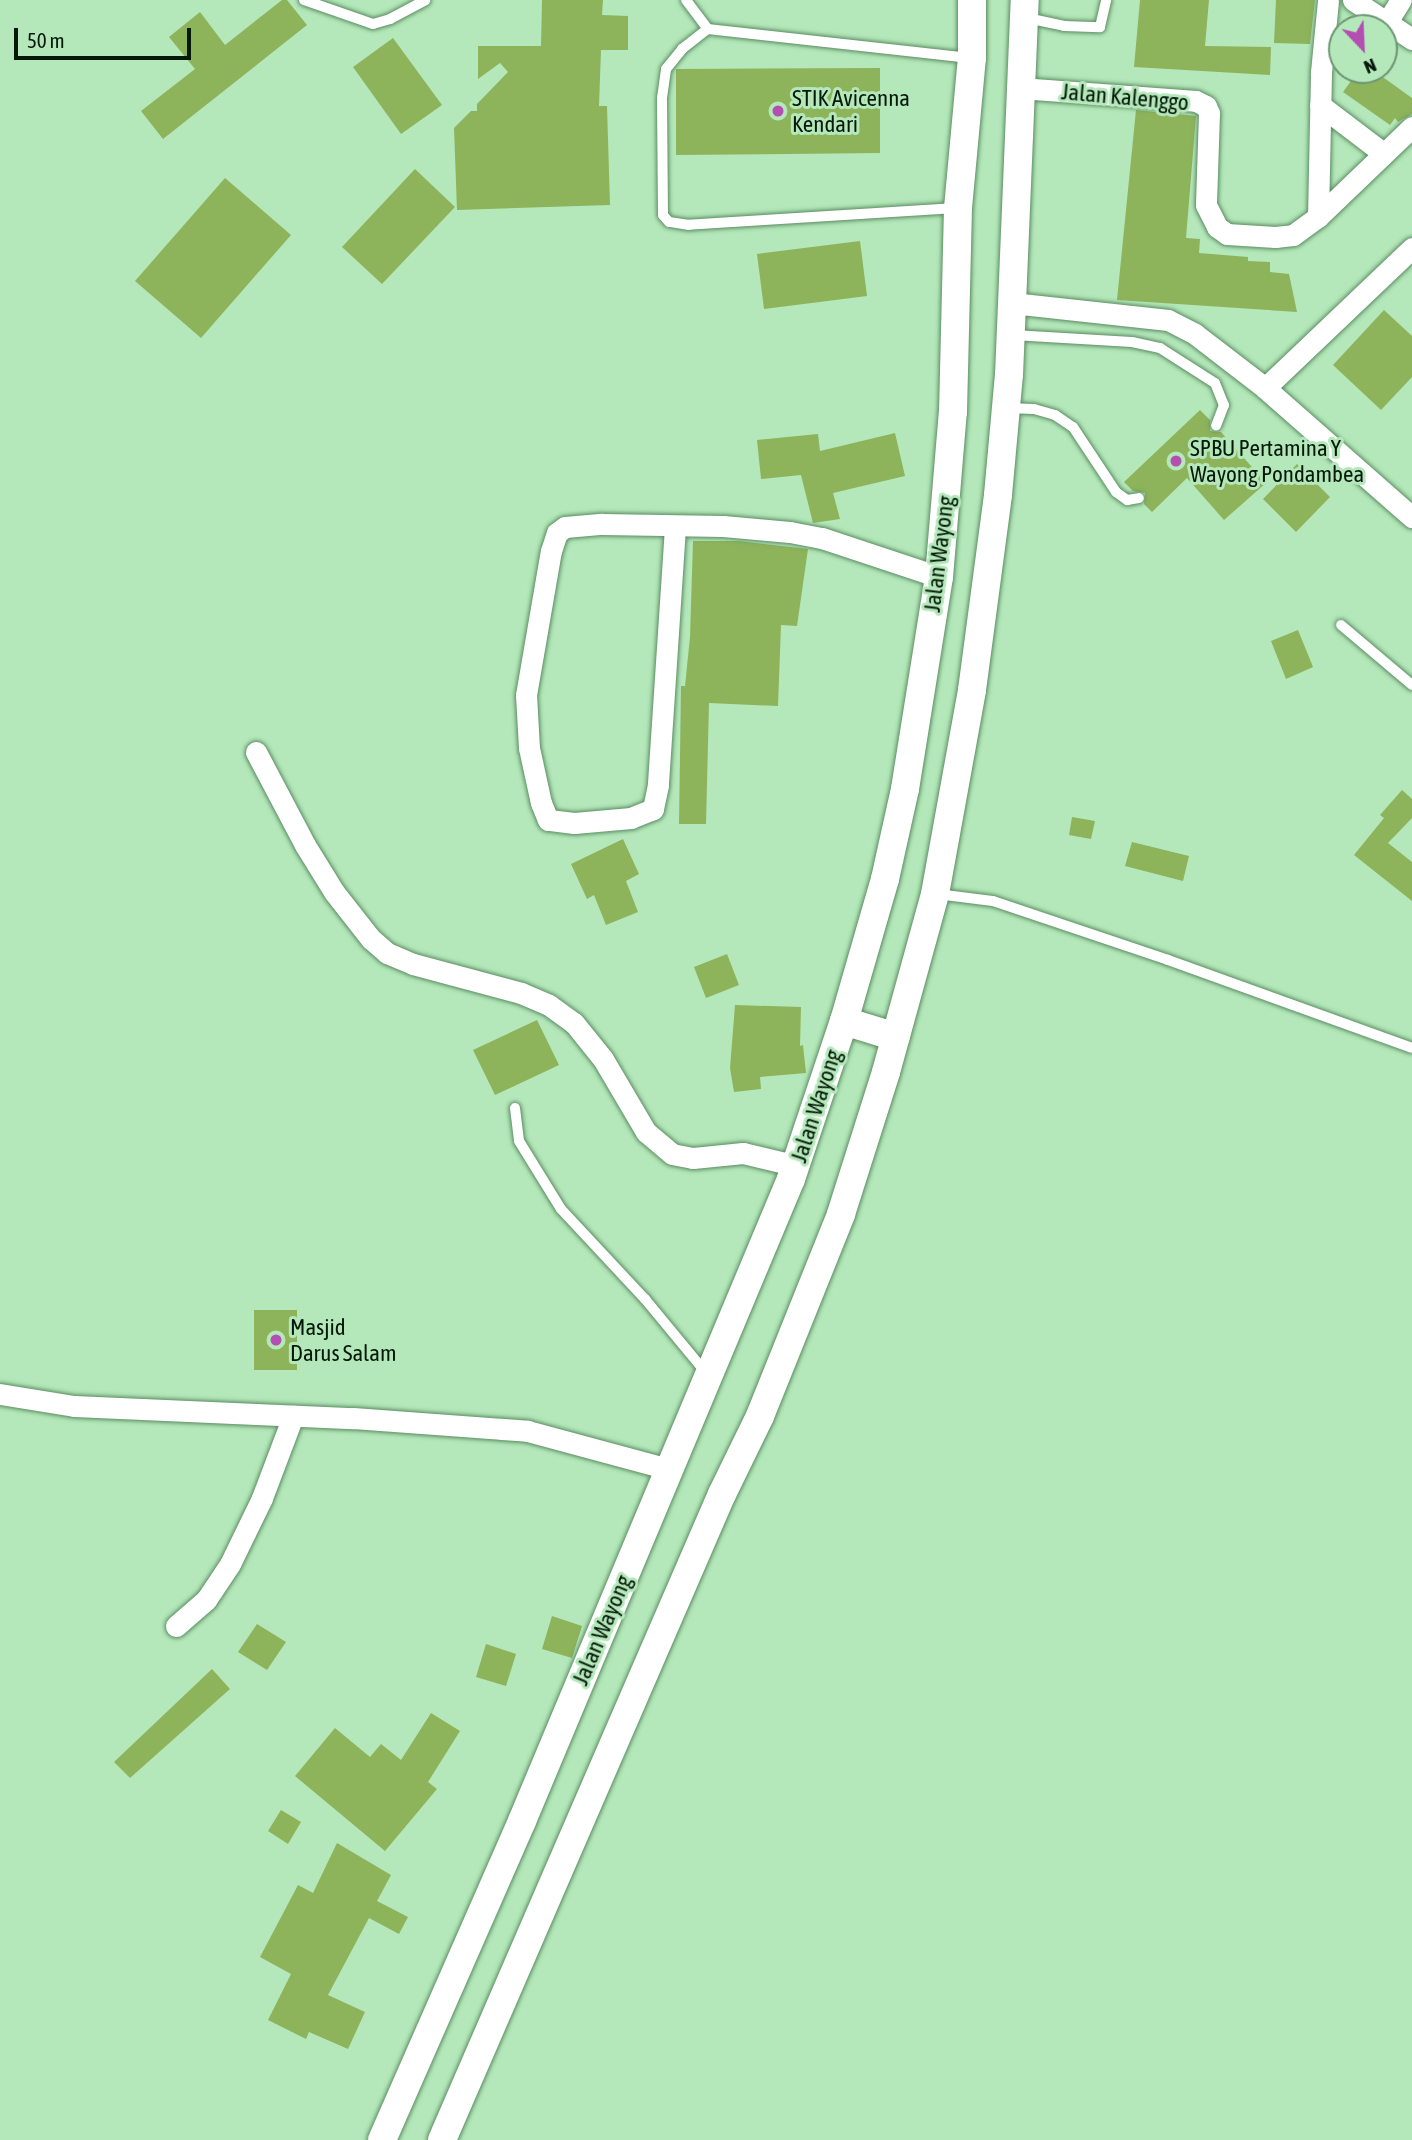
<!DOCTYPE html>
<html>
<head>
<meta charset="utf-8">
<style>
	body { margin:0 }
	#map { position:relative; width:1412px; height:2140px; overflow:hidden; background:#b4e8ba; font-family:"Asap Condensed",sans-serif }
	div>[style] { position:absolute }
	.building>* { inset:0; background:#8db35b }
	.roads { filter:drop-shadow(0 0 2px #5b8c62) drop-shadow(0 0 2px #5b8c62) }
	.lane>* { height:10px; margin:-5px; padding:0 5px; transform-origin:5px; border-radius:5px; background:#fff }
	.street>* { height:21px; margin:-10.5px; padding:0 10.5px; transform-origin:10.5px; border-radius:10.5px; background:#fff }
	.secondary>* { height:28px; margin:-14px; padding:0 14px; transform-origin:14px; border-radius:14px; background:#fff }
	.dots>* { width:19px; height:19px; translate:-50% -50%; box-sizing:border-box; border:4px solid #b4e8ba; border-radius:50% }
	span { translate:-50% -50%; white-space:nowrap; text-align:center; line-height:1.15; -webkit-text-stroke:6px #b4e8ba; paint-order:stroke }
	.street-label { font-size:23px; color:#061909 }
	.poi-label { font-size:23px; color:#061909 }
	.left { translate:0 -50%; text-align:left }
	.north { position:absolute; left:1328px; top:14px; width:70px; height:70px; box-sizing:border-box; background:#b4e8ba; border:2px solid #6e9573; border-radius:50%; rotate:157deg; font-size:19px; font-weight:700; line-height:28px; text-align:center; color:#061909 }
	.north::after { content:''; display:block; margin:auto; width:24px; height:32px; background:#b44eb2; clip-path:polygon(50% 0,100% 100%,50% 72%,0 100%) }
	.scale { position:absolute; left:14px; top:28px; width:177px; height:32px; box-sizing:border-box; border:4px solid #061909; border-top:0; padding-left:9px; font-size:21px; line-height:24px; white-space:nowrap; color:#061909; -webkit-text-stroke:5px #b4e8ba; paint-order:stroke }
</style>
</head>
<body>
<div id="map">
	<div class="building">
		<div style="clip-path:polygon(282px 0,287px 0,307px 25px,163px 139px,141px 111px,195px 69px,169px 37px,200px 12px,225px 45px)"></div>
		<div style="clip-path:polygon(542px 0,603px 0,602px 15px,628px 16px,628px 50px,601px 50px,599px 106px,607px 106px,610px 205px,457px 210px,454px 128px,471px 111px,477px 111px,477px 104px,508px 72px,500px 63px,478px 79px,478px 46px,541px 46px)"></div>
		<div style="clip-path:polygon(1140px 0,1209px 0,1205px 46px,1271px 47px,1270px 75px,1134px 67px)"></div>
		<div style="clip-path:polygon(1276px 0,1315px 0,1310px 44px,1274px 43px)"></div>
		<div style="clip-path:polygon(393px 38px,442px 105px,401px 134px,353px 67px)"></div>
		<div style="clip-path:polygon(880px 68px,880px 153px,676px 155px,676px 69px)"></div>
		<div style="clip-path:polygon(1359px 70px,1373px 70px,1412px 98px,1412px 114px,1398px 122px,1395px 118px,1390px 125px,1343px 92px)"></div>
		<div style="clip-path:polygon(1136px 110px,1196px 116px,1186px 238px,1200px 239px,1199px 253px,1248px 257px,1248px 261px,1270px 262px,1270px 272px,1289px 274px,1297px 312px,1117px 300px)"></div>
		<div style="clip-path:polygon(415px 169px,455px 207px,382px 284px,342px 247px)"></div>
		<div style="clip-path:polygon(225px 178px,291px 235px,201px 338px,135px 281px)"></div>
		<div style="clip-path:polygon(860px 241px,867px 296px,764px 309px,757px 254px)"></div>
		<div style="clip-path:polygon(1384px 310px,1412px 336px,1412px 377px,1381px 410px,1333px 365px)"></div>
		<div style="clip-path:polygon(1200px 410px,1210px 420px,1210px 431px,1221px 432px,1266px 483px,1224px 520px,1187px 478px,1152px 512px,1144px 504px,1145px 493px,1133px 491px,1124px 482px)"></div>
		<div style="clip-path:polygon(895px 433px,905px 476px,833px 493px,840px 519px,813px 523px,801px 475px,761px 479px,757px 440px,818px 434px,820px 451px)"></div>
		<div style="clip-path:polygon(1297px 464px,1330px 497px,1296px 532px,1263px 499px)"></div>
		<div style="clip-path:polygon(693px 541px,739px 541px,808px 549px,797px 626px,781px 625px,778px 706px,709px 703px,706px 824px,679px 824px,681px 686px,685px 686px,690px 637px)"></div>
		<div style="clip-path:polygon(1298px 630px,1313px 667px,1286px 679px,1271px 641px)"></div>
		<div style="clip-path:polygon(1402px 790px,1412px 799px,1412px 818px,1388px 843px,1412px 862px,1412px 901px,1354px 855px,1384px 818px,1380px 815px)"></div>
		<div style="clip-path:polygon(1072px 817px,1095px 821px,1091px 839px,1069px 835px)"></div>
		<div style="clip-path:polygon(623px 839px,639px 874px,626px 881px,638px 912px,606px 925px,594px 895px,587px 899px,571px 864px)"></div>
		<div style="clip-path:polygon(1132px 842px,1189px 856px,1183px 881px,1125px 866px)"></div>
		<div style="clip-path:polygon(727px 954px,739px 985px,706px 998px,694px 967px)"></div>
		<div style="clip-path:polygon(735px 1005px,801px 1007px,800px 1046px,803px 1045px,806px 1073px,760px 1077px,761px 1089px,734px 1092px,730px 1068px)"></div>
		<div style="clip-path:polygon(537px 1020px,559px 1065px,495px 1095px,473px 1050px)"></div>
		<div style="clip-path:polygon(254px 1310px,297px 1310px,297px 1370px,254px 1370px)"></div>
		<div style="clip-path:polygon(552px 1616px,582px 1626px,572px 1658px,542px 1649px)"></div>
		<div style="clip-path:polygon(257px 1624px,286px 1642px,267px 1670px,238px 1652px)"></div>
		<div style="clip-path:polygon(486px 1644px,516px 1654px,506px 1686px,476px 1677px)"></div>
		<div style="clip-path:polygon(212px 1669px,230px 1689px,130px 1778px,114px 1762px)"></div>
		<div style="clip-path:polygon(431px 1713px,460px 1731px,428px 1782px,437px 1789px,385px 1851px,295px 1776px,335px 1728px,370px 1757px,381px 1744px,401px 1760px)"></div>
		<div style="clip-path:polygon(281px 1810px,301px 1822px,288px 1844px,268px 1831px)"></div>
		<div style="clip-path:polygon(337px 1843px,391px 1875px,377px 1901px,408px 1917px,399px 1934px,369px 1918px,328px 1995px,365px 2012px,348px 2049px,309px 2032px,306px 2039px,268px 2020px,291px 1974px,260px 1957px,298px 1885px,313px 1893px)"></div>
	</div>
	<div class="roads">
		<div class="lane">
			<div style="left:304px;top:0;width:73px;rotate:19.2deg"></div>
			<div style="left:373px;top:24px;width:18px;rotate:-16deg"></div>
			<div style="left:390px;top:19px;width:40px;rotate:-28deg"></div>
			<div style="left:686px;top:0;width:36px;rotate:53deg"></div>
			<div style="left:1027px;top:18px;width:38px;rotate:12deg"></div>
			<div style="left:1064px;top:26px;width:36px;rotate:2deg"></div>
			<div style="left:1100px;top:27px;width:28px;rotate:-77deg"></div>
			<div style="left:956px;top:208px;width:268px;rotate:176.4deg"></div>
			<div style="left:689px;top:225px;width:20px;rotate:-171deg"></div>
			<div style="left:669px;top:222px;width:9px;rotate:-131deg"></div>
			<div style="left:663px;top:215px;width:117px;rotate:-90.5deg"></div>
			<div style="left:662px;top:98px;width:29px;rotate:-82deg"></div>
			<div style="left:666px;top:69px;width:26px;rotate:-51deg"></div>
			<div style="left:682px;top:49px;width:33px;rotate:-38deg"></div>
			<div style="left:708px;top:29px;width:263px;rotate:6.3deg"></div>
			<div style="left:1013px;top:335px;width:119px;rotate:3.4deg"></div>
			<div style="left:1132px;top:342px;width:29px;rotate:12deg"></div>
			<div style="left:1160px;top:348px;width:65px;rotate:32.5deg"></div>
			<div style="left:1215px;top:383px;width:24px;rotate:68deg"></div>
			<div style="left:1224px;top:405px;width:22px;rotate:111deg"></div>
			<div style="left:1006px;top:408px;width:28px;rotate:2deg"></div>
			<div style="left:1034px;top:409px;width:22px;rotate:16deg"></div>
			<div style="left:1055px;top:415px;width:22px;rotate:34deg"></div>
			<div style="left:1073px;top:427px;width:78px;rotate:56.5deg"></div>
			<div style="left:1116px;top:492px;width:14px;rotate:36deg"></div>
			<div style="left:1127px;top:500px;width:12px;rotate:-9deg"></div>
			<div style="left:1341px;top:625px;width:93px;rotate:40.2deg"></div>
			<div style="left:937px;top:894px;width:56px;rotate:7.1deg"></div>
			<div style="left:993px;top:901px;width:185px;rotate:18.6deg"></div>
			<div style="left:1168px;top:960px;width:259px;rotate:19.8deg"></div>
			<div style="left:515px;top:1108px;width:33px;rotate:83deg"></div>
			<div style="left:519px;top:1141px;width:80px;rotate:58.3deg"></div>
			<div style="left:561px;top:1209px;width:123px;rotate:47deg"></div>
			<div style="left:645px;top:1299px;width:97px;rotate:50.4deg"></div>
		</div>
		<div class="street">
			<div style="left:1353px;top:0;width:71px;rotate:33.5deg"></div>
			<div style="left:1387px;top:22px;width:26px;rotate:-58deg"></div>
			<div style="left:1020px;top:88px;width:176px;rotate:4.2deg"></div>
			<div style="left:1196px;top:101px;width:11px;rotate:27deg"></div>
			<div style="left:1206px;top:106px;width:8px;rotate:67deg"></div>
			<div style="left:1209px;top:113px;width:92px;rotate:91.9deg"></div>
			<div style="left:1206px;top:205px;width:25px;rotate:63deg"></div>
			<div style="left:1217px;top:227px;width:12px;rotate:35deg"></div>
			<div style="left:1227px;top:234px;width:48px;rotate:3.6deg"></div>
			<div style="left:1275px;top:237px;width:18px;rotate:-6deg"></div>
			<div style="left:1293px;top:235px;width:31px;rotate:-36deg"></div>
			<div style="left:1318px;top:217px;width:130px;rotate:-43.8deg"></div>
			<div style="left:1320px;top:105px;width:79px;rotate:37.3deg"></div>
			<div style="left:1318px;top:217px;width:145px;rotate:-88.8deg"></div>
			<div style="left:1321px;top:72px;width:72px;rotate:-84.4deg"></div>
			<div style="left:1012px;top:303px;width:157px;rotate:6.2deg"></div>
			<div style="left:1168px;top:320px;width:30px;rotate:27deg"></div>
			<div style="left:1195px;top:334px;width:88px;rotate:37.6deg"></div>
			<div style="left:1265px;top:388px;width:196px;rotate:41.3deg"></div>
			<div style="left:1265px;top:388px;width:203px;rotate:-43.6deg"></div>
			<div style="left:675px;top:527px;width:259px;rotate:93.8deg"></div>
			<div style="left:658px;top:785px;width:25px;rotate:102deg"></div>
			<div style="left:653px;top:809px;width:24px;rotate:158deg"></div>
			<div style="left:631px;top:818px;width:57px;rotate:175deg"></div>
			<div style="left:574px;top:823px;width:26px;rotate:-173deg"></div>
			<div style="left:548px;top:820px;width:18px;rotate:-112deg"></div>
			<div style="left:541px;top:803px;width:56px;rotate:-102.3deg"></div>
			<div style="left:529px;top:748px;width:53px;rotate:-93.2deg"></div>
			<div style="left:526px;top:695px;width:146px;rotate:-80.2deg"></div>
			<div style="left:551px;top:551px;width:19px;rotate:-72deg"></div>
			<div style="left:557px;top:533px;width:10px;rotate:-37deg"></div>
			<div style="left:565px;top:527px;width:37px;rotate:-5deg"></div>
			<div style="left:602px;top:524px;width:121px;rotate:0.9deg"></div>
			<div style="left:723px;top:526px;width:67px;rotate:5.1deg"></div>
			<div style="left:790px;top:532px;width:33px;rotate:11deg"></div>
			<div style="left:822px;top:538px;width:123px;rotate:18.4deg"></div>
			<div style="left:256px;top:752px;width:105px;rotate:62.2deg"></div>
			<div style="left:305px;top:845px;width:55px;rotate:58.3deg"></div>
			<div style="left:334px;top:892px;width:60px;rotate:51.8deg"></div>
			<div style="left:371px;top:939px;width:21px;rotate:41deg"></div>
			<div style="left:387px;top:953px;width:28px;rotate:23deg"></div>
			<div style="left:413px;top:964px;width:112px;rotate:15deg"></div>
			<div style="left:521px;top:993px;width:30px;rotate:23deg"></div>
			<div style="left:549px;top:1005px;width:31px;rotate:36deg"></div>
			<div style="left:574px;top:1023px;width:46px;rotate:51.1deg"></div>
			<div style="left:603px;top:1059px;width:85px;rotate:59.5deg"></div>
			<div style="left:646px;top:1132px;width:34px;rotate:40deg"></div>
			<div style="left:672px;top:1154px;width:21px;rotate:11deg"></div>
			<div style="left:693px;top:1158px;width:50px;rotate:-5.7deg"></div>
			<div style="left:743px;top:1153px;width:56px;rotate:13.5deg"></div>
			<div style="left:0;top:1394px;width:75px;rotate:9.2deg"></div>
			<div style="left:74px;top:1406px;width:279px;rotate:2.5deg"></div>
			<div style="left:353px;top:1418px;width:175px;rotate:4.2deg"></div>
			<div style="left:528px;top:1431px;width:146px;rotate:15.1deg"></div>
			<div style="left:176px;top:1626px;width:40px;rotate:-41deg"></div>
			<div style="left:206px;top:1600px;width:43px;rotate:-56.3deg"></div>
			<div style="left:230px;top:1564px;width:73px;rotate:-64.1deg"></div>
			<div style="left:262px;top:1498px;width:88px;rotate:-69.3deg"></div>
		</div>
		<div class="secondary">
			<div style="left:844px;top:1021px;width:54px;rotate:17.1deg"></div>
			<div style="left:382px;top:2140px;width:348px;rotate:-66.3deg"></div>
			<div style="left:522px;top:1821px;width:696px;rotate:-67.27deg"></div>
			<div style="left:791px;top:1179px;width:167px;rotate:-71.5deg"></div>
			<div style="left:844px;top:1021px;width:148px;rotate:-73.9deg"></div>
			<div style="left:885px;top:879px;width:92px;rotate:-77.5deg"></div>
			<div style="left:905px;top:789px;width:215px;rotate:-80.9deg"></div>
			<div style="left:939px;top:577px;width:166px;rotate:-85.2deg"></div>
			<div style="left:953px;top:412px;width:204px;rotate:-88.6deg"></div>
			<div style="left:958px;top:208px;width:151px;rotate:-84.7deg"></div>
			<div style="left:972px;top:58px;width:58px;rotate:-90deg"></div>
			<div style="left:442px;top:2140px;width:704px;rotate:-66.57deg"></div>
			<div style="left:722px;top:1494px;width:87px;rotate:-64deg"></div>
			<div style="left:760px;top:1416px;width:218px;rotate:-68.1deg"></div>
			<div style="left:841px;top:1214px;width:149px;rotate:-72.4deg"></div>
			<div style="left:886px;top:1072px;width:185px;rotate:-74.6deg"></div>
			<div style="left:935px;top:894px;width:207px;rotate:-79.7deg"></div>
			<div style="left:972px;top:690px;width:197px;rotate:-82.4deg"></div>
			<div style="left:998px;top:495px;width:121px;rotate:-84.8deg"></div>
			<div style="left:1009px;top:375px;width:375px;rotate:-87.6deg"></div>
		</div>
	</div>
	<div class="dots">
		<div style="left:778px;top:111px;background:#b44eb2"></div>
		<div style="left:1176px;top:461px;background:#b44eb2"></div>
		<div style="left:276px;top:1340px;background:#b44eb2"></div>
	</div>
	<div class="street-label">
		<span style="left:1125px;top:97px;rotate:5deg">Jalan Kalenggo</span>
		<span style="left:939px;top:554px;rotate:-83deg">Jalan Wayong</span>
		<span style="left:816px;top:1106px;rotate:-72deg">Jalan Wayong</span>
		<span style="left:602px;top:1630px;rotate:-67deg">Jalan Wayong</span>
	</div>
	<div class="poi-label">
		<span class="left" style="left:792px;top:111px">STIK Avicenna<br>Kendari</span>
		<span class="left" style="left:1190px;top:461px">SPBU Pertamina Y<br>Wayong Pondambea</span>
		<span class="left" style="left:290px;top:1340px">Masjid<br>Darus Salam</span>
	</div>
	<div class="north">N</div>
	<div class="scale">50 m</div>
</div>
</body>
</html>
